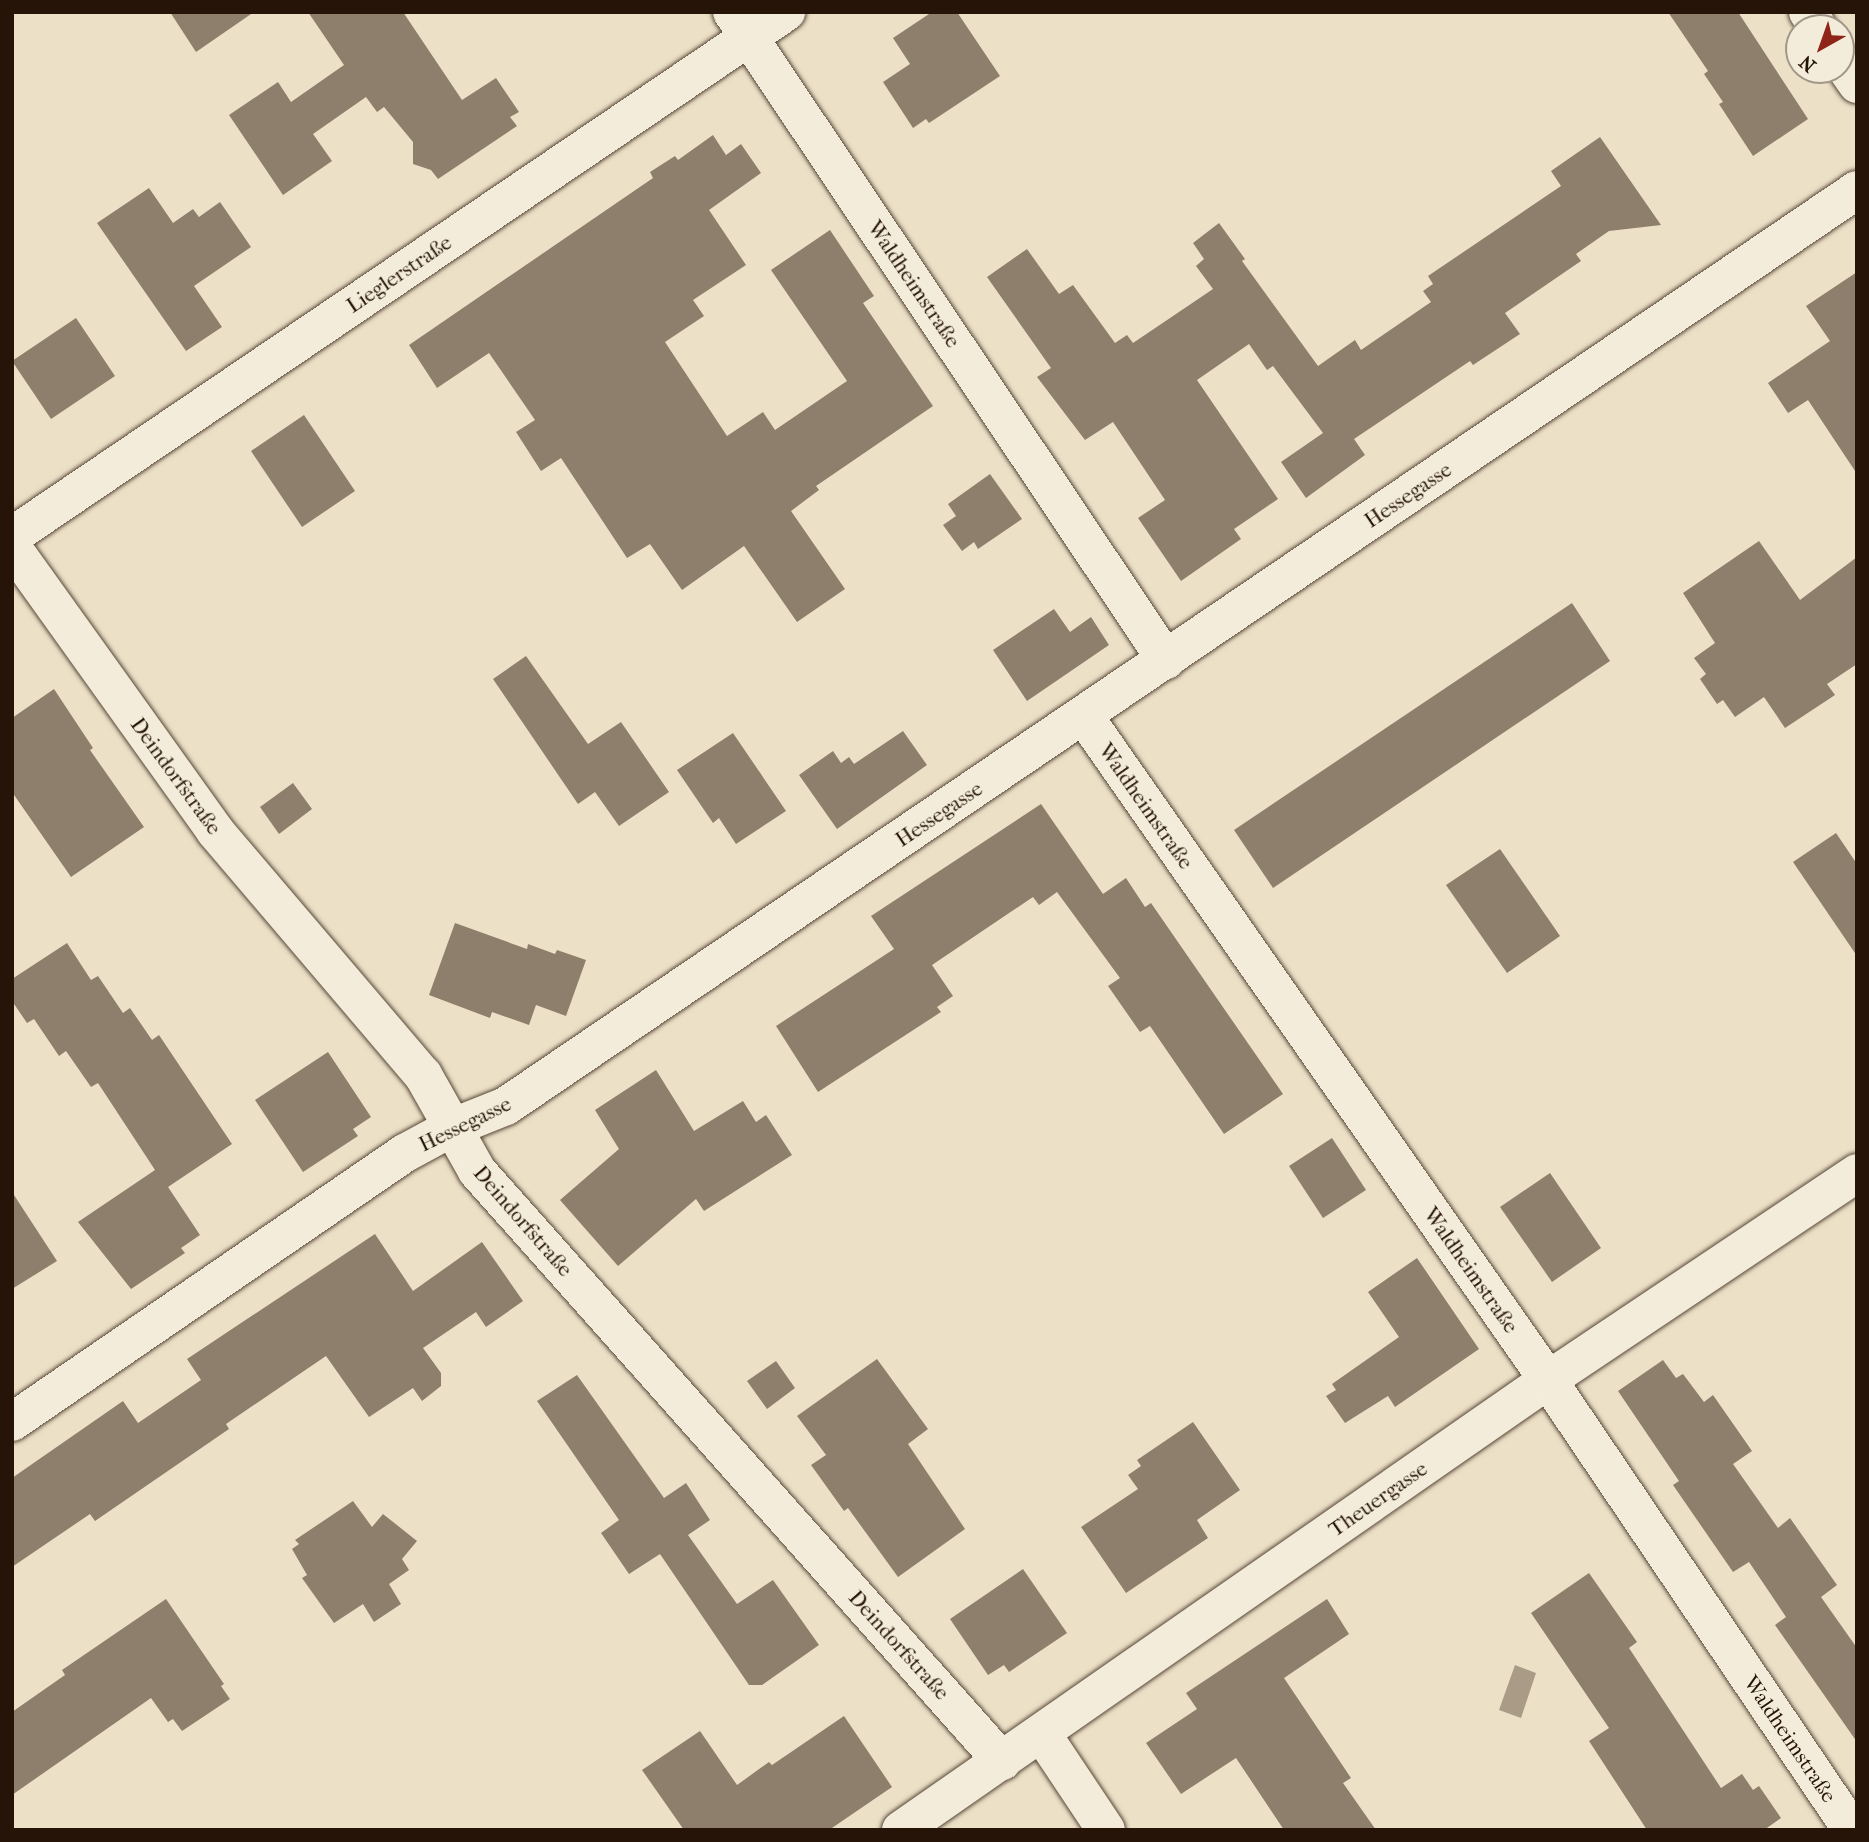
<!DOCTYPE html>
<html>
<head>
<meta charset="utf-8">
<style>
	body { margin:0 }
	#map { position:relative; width:1869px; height:1842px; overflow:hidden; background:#ece1c7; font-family:"IM FELL French Canon",serif }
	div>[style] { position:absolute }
	.water>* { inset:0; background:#a99b86 }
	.building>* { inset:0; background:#8d7f6c }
	.roads { filter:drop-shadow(0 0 2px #584738) drop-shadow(0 0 2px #584738) }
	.street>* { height:38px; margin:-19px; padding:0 19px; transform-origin:19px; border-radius:19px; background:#f3ecdb }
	span { translate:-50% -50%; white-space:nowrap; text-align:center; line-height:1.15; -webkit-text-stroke:6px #f3ecdb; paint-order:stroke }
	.street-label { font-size:21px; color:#261409 }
	.frame { position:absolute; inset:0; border:14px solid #261409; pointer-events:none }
	.north { position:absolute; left:1785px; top:14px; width:70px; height:70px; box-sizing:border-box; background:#f3ecdb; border:2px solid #a19687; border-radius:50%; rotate:220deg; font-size:19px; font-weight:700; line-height:28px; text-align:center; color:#261409 }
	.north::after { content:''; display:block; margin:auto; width:24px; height:32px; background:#8f2418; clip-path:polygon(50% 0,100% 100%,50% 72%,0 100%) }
</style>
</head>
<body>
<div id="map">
	<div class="water">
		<div style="clip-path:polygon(1515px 1665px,1536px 1673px,1521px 1718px,1499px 1710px)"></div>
	</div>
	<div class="building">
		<div style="clip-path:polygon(170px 12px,254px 12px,196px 52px)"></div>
		<div style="clip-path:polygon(308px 12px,403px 12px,462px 100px,496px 78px,519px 112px,510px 117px,517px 126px,438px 179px,431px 170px,413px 164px,413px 142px,384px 107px,377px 112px,366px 97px,313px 134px,332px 161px,283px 195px,229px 115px,278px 82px,291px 102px,344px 65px)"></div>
		<div style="clip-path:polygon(932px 12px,957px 12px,1000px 76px,929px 123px,926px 119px,913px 128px,883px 82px,910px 64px,893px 38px)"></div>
		<div style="clip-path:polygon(1668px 12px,1738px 12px,1808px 119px,1753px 156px,1719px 104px,1723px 102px,1704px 74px,1708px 71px)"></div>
		<div style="clip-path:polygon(713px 135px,726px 155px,741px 144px,761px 173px,709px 210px,746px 265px,693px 300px,704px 316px,665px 342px,727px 436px,763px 412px,775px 430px,847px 381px,771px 270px,830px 230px,874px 296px,863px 303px,933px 406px,816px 486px,819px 490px,791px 511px,845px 589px,797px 622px,744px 546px,682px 590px,650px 544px,627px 558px,561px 458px,541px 471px,516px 432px,535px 420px,489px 353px,437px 388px,409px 345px,653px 178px,650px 172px,675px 156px,678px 160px)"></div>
		<div style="clip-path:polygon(1600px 137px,1661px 225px,1609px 231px,1576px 254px,1581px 261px,1505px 313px,1520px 334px,1473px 365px,1470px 361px,1354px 439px,1365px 455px,1306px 498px,1281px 462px,1323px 433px,1273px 366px,1267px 370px,1249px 344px,1197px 380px,1278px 499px,1234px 529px,1241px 539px,1181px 581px,1138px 518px,1165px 500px,1113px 422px,1085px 440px,1037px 377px,1051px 368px,987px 277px,1027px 249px,1059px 294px,1073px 285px,1115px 343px,1127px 335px,1133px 343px,1213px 289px,1196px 266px,1204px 259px,1193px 243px,1219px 223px,1245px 259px,1242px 261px,1318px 366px,1355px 340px,1361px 350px,1431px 302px,1423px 291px,1433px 284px,1428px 276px,1561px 186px,1551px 171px)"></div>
		<div style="clip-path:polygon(149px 188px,173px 223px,193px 209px,199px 217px,220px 202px,251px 247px,194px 286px,222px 327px,186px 351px,97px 223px)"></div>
		<div style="clip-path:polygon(1857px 272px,1857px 474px,1808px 400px,1788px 413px,1768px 383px,1830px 341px,1806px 306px)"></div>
		<div style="clip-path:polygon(76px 318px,115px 376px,51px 419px,12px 361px)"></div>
		<div style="clip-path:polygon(304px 415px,355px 491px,302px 527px,251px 451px)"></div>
		<div style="clip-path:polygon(990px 474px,1022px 519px,978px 549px,974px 542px,962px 551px,943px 525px,956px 516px,948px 504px)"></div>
		<div style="clip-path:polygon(1759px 541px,1800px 600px,1857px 557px,1857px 664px,1827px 684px,1835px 695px,1785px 728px,1764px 697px,1735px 717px,1723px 700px,1717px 704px,1700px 679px,1706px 674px,1694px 658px,1715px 643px,1683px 593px)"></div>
		<div style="clip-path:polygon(1572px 603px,1610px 661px,1273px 888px,1234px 830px)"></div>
		<div style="clip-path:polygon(1054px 609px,1070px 632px,1091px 617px,1109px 645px,1027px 701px,993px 650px)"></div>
		<div style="clip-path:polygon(526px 656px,588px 744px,621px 722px,669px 792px,619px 826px,595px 792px,578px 804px,493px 679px)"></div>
		<div style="clip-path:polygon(54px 689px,93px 748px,90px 750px,144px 827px,71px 877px,12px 792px,12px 718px)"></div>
		<div style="clip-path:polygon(903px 731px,927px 765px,837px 829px,799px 775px,833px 751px,841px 763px,849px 757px,854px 764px)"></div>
		<div style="clip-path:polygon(733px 733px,786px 811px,736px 844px,719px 818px,713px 823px,677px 770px)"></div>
		<div style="clip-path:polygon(293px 783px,312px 809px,279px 834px,260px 807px)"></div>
		<div style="clip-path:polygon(1041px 804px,1103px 894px,1126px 878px,1145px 907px,1151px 903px,1283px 1094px,1224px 1134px,1150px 1026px,1140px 1032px,1108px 986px,1120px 978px,1057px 892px,1039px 905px,1033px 897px,932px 965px,953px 996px,937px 1007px,941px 1012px,818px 1092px,776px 1026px,894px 949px,871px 916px)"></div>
		<div style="clip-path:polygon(1836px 833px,1857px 864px,1857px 956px,1793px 862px)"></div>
		<div style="clip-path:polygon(1500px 849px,1560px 936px,1507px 973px,1446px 885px)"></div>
		<div style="clip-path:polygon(455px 923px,527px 949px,528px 944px,555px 954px,557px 950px,586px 960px,566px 1016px,536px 1005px,529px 1025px,492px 1012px,490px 1018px,429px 995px)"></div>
		<div style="clip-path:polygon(67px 943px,91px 980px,98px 976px,123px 1013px,130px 1008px,152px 1040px,159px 1035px,232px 1144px,168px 1187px,200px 1235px,181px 1248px,185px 1253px,131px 1289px,78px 1222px,155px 1170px,98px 1083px,91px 1087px,66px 1051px,59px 1056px,34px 1019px,27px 1023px,12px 1001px,12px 979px)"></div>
		<div style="clip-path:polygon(328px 1052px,371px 1117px,353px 1129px,358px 1136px,303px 1172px,255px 1100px)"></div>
		<div style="clip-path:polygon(656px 1070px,694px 1131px,743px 1101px,756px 1122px,766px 1115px,792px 1155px,704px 1211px,696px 1199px,618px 1266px,560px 1200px,619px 1149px,595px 1110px)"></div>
		<div style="clip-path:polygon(1332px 1138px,1366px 1190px,1323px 1218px,1289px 1166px)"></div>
		<div style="clip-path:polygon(1550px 1173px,1601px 1248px,1552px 1282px,1500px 1207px)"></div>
		<div style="clip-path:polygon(12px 1192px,57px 1261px,12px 1289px)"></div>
		<div style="clip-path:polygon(375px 1234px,413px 1291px,482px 1242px,523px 1301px,486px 1327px,476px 1312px,423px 1348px,441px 1373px,441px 1386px,422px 1401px,413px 1388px,369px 1417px,326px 1356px,226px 1424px,229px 1429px,95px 1521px,90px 1514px,12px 1567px,12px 1478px,123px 1401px,138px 1423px,201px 1380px,187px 1359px)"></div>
		<div style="clip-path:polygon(1417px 1258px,1479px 1349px,1395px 1407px,1388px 1396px,1345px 1423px,1326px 1396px,1336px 1390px,1332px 1384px,1399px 1337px,1368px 1292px)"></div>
		<div style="clip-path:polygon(877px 1359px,928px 1429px,908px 1444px,965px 1529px,898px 1577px,848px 1508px,844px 1511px,811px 1465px,826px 1455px,797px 1416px)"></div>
		<div style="clip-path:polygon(1663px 1360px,1676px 1378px,1683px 1374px,1704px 1402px,1713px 1395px,1752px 1451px,1733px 1464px,1778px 1528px,1790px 1518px,1837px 1585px,1821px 1597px,1857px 1648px,1857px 1742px,1775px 1625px,1786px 1617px,1749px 1562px,1733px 1572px,1673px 1485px,1679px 1481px,1618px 1391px)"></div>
		<div style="clip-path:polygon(776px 1361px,795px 1388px,767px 1409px,747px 1381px)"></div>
		<div style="clip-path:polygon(577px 1375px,664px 1498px,686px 1483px,710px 1520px,688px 1535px,737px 1604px,773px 1580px,819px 1645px,762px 1685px,749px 1685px,660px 1554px,629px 1574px,601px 1533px,619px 1520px,537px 1401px)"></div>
		<div style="clip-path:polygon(1193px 1422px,1240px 1490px,1197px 1520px,1208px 1538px,1126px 1593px,1081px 1527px,1138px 1489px,1128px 1475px,1141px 1466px,1137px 1460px)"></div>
		<div style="clip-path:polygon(353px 1501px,372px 1527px,383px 1514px,417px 1541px,402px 1559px,409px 1570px,389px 1584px,401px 1604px,374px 1622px,363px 1604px,334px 1623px,302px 1578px,307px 1575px,292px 1549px,299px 1544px,295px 1540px)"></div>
		<div style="clip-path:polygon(1023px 1569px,1067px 1633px,1009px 1672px,1004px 1665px,988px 1675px,950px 1619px)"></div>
		<div style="clip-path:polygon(1589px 1573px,1637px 1642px,1629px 1648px,1721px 1788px,1742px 1774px,1753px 1790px,1759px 1786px,1781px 1818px,1764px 1830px,1647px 1830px,1589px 1741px,1609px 1728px,1531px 1613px)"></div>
		<div style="clip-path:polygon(166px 1599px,224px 1684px,221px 1686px,230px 1699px,182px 1731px,173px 1719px,168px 1722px,151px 1698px,12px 1795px,12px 1712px,65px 1675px,62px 1670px)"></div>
		<div style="clip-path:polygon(1327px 1599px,1349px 1634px,1284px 1678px,1351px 1778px,1343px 1783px,1376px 1830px,1284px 1830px,1236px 1758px,1181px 1794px,1146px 1743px,1197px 1709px,1186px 1693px)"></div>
		<div style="clip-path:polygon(844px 1716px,892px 1787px,829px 1830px,684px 1830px,642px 1770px,700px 1731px,737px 1785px,769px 1762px,772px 1765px)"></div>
	</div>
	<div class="roads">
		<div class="street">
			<div style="left:732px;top:12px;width:780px;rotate:56.19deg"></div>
			<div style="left:1808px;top:12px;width:19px;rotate:58deg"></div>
			<div style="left:1841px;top:61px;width:28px;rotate:55deg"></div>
			<div style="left:12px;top:536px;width:935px;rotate:-34.1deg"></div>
			<div style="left:12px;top:547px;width:349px;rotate:54.4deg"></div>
			<div style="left:215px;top:831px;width:321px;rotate:49.6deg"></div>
			<div style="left:423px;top:1075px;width:110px;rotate:60.6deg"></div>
			<div style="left:477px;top:1171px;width:790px;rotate:48.34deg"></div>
			<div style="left:1084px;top:716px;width:810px;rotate:55.05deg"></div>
			<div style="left:1548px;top:1380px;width:543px;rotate:55.96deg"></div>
			<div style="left:12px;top:1422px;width:476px;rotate:-34.4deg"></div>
			<div style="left:405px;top:1153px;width:52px;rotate:-28.5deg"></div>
			<div style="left:451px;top:1128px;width:59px;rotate:-21.8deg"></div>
			<div style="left:506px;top:1106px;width:1632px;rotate:-34.14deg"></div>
			<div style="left:1042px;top:1734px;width:115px;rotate:56.3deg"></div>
			<div style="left:901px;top:1830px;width:788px;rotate:-34.82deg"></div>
			<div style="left:1548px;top:1380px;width:372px;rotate:-33.8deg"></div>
		</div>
	</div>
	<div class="street-label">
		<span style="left:399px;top:274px;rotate:-34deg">Lieglerstraße</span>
		<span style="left:914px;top:284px;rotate:56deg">Waldheimstraße</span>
		<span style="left:1408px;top:495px;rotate:-34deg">Hessegasse</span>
		<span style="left:176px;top:776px;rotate:54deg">Deindorfstraße</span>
		<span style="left:1146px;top:806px;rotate:55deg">Waldheimstraße</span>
		<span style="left:939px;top:814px;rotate:-34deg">Hessegasse</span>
		<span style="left:465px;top:1124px;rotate:-26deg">Hessegasse</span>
		<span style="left:523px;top:1221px;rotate:49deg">Deindorfstraße</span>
		<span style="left:1471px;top:1270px;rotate:55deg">Waldheimstraße</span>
		<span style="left:1378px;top:1499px;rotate:-35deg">Theuergasse</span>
		<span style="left:899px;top:1645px;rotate:48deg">Deindorfstraße</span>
		<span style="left:1790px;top:1739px;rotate:56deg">Waldheimstraße</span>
	</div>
	<div class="frame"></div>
	<div class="north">N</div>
</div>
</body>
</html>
